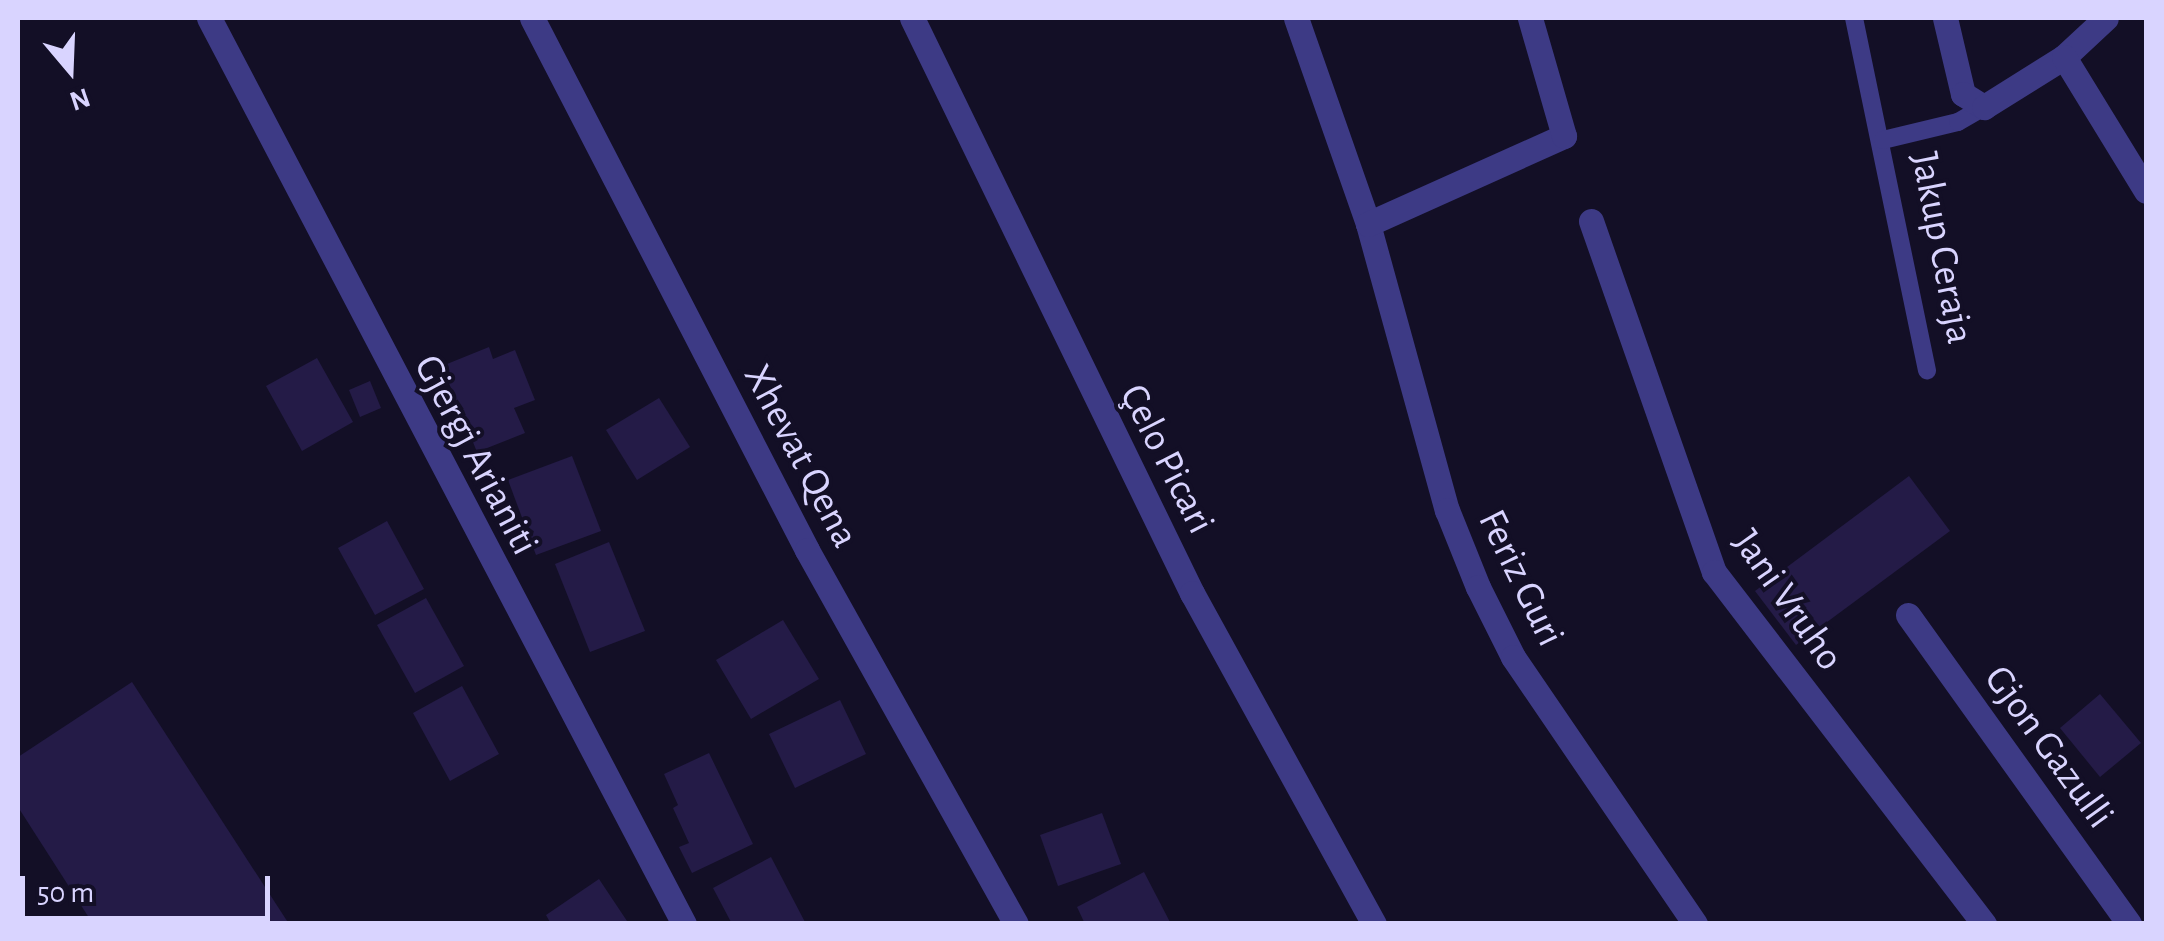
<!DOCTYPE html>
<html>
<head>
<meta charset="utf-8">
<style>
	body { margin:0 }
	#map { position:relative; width:2164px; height:941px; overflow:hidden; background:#130f26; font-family:"Alegreya Sans",sans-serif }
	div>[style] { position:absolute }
	.building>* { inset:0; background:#241b47 }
	.service>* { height:18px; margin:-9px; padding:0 9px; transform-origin:9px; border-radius:9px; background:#3d3a85 }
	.minor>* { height:25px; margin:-12.5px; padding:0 12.5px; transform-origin:12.5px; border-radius:12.5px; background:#3d3a85 }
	span { translate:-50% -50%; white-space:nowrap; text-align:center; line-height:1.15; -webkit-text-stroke:8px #130f26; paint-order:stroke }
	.street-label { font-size:40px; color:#d9d4ff }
	.frame { position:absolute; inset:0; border:20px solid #d9d4ff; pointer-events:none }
	.north { position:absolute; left:20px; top:20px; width:100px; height:100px; -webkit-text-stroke:8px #130f26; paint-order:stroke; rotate:161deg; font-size:28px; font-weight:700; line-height:40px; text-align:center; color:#d9d4ff }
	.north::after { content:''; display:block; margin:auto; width:35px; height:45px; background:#d9d4ff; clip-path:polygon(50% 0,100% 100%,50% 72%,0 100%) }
	.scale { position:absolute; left:20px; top:876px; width:250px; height:45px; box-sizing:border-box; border:5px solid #d9d4ff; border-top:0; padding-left:12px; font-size:30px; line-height:35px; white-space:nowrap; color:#d9d4ff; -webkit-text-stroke:8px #130f26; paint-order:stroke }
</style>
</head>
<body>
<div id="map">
	<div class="building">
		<div style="clip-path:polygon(489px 347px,493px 359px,515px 350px,535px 400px,514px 408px,525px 433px,477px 452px,442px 366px)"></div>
		<div style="clip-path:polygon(317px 358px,353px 422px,302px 451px,266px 386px)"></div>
		<div style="clip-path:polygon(370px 381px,381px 408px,360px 417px,349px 390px)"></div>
		<div style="clip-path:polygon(659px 398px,690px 447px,637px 480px,606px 430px)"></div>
		<div style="clip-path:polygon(572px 456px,601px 531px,536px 555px,508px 480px)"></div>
		<div style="clip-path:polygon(1909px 476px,1950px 531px,1796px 645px,1755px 591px)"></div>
		<div style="clip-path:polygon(387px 521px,424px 589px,375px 615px,338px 548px)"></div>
		<div style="clip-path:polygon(609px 542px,645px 631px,590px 652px,555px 564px)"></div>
		<div style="clip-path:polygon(426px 598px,464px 666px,415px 693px,377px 625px)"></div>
		<div style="clip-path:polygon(783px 620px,819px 679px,751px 719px,716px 660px)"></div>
		<div style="clip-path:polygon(132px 682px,289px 924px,93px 924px,18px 807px,18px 757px)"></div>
		<div style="clip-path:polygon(462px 686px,499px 754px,450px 781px,413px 713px)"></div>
		<div style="clip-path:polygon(2100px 694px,2141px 743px,2100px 777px,2060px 728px)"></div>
		<div style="clip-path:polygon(840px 700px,866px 754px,795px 788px,769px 734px)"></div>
		<div style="clip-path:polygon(709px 753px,753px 844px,692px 873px,679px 847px,689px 843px,673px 808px,678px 805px,664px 774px)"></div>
		<div style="clip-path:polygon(1102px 813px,1121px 864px,1058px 886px,1040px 835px)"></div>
		<div style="clip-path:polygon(771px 857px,806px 924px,732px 924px,713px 888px)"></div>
		<div style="clip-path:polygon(1144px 872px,1171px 924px,1085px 924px,1077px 907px)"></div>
		<div style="clip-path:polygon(599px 879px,629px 924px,551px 924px,546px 915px)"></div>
	</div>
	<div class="service">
		<div style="left:1854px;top:18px;width:360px;rotate:78.3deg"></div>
		<div style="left:1883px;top:140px;width:77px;rotate:-13.5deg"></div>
		<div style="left:1958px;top:122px;width:30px;rotate:-30deg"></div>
	</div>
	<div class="minor">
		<div style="left:209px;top:18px;width:1023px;rotate:62.33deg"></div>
		<div style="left:532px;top:18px;width:599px;rotate:62.66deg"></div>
		<div style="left:807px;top:550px;width:428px;rotate:60.8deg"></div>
		<div style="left:912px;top:18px;width:640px;rotate:64.04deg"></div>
		<div style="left:1192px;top:593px;width:378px;rotate:61.2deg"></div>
		<div style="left:1296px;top:18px;width:218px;rotate:70.7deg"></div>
		<div style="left:1368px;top:224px;width:297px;rotate:74.6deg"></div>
		<div style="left:1447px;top:510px;width:83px;rotate:68.1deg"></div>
		<div style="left:1478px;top:587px;width:78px;rotate:63.4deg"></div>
		<div style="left:1513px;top:657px;width:323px;rotate:55.7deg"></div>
		<div style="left:1945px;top:18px;width:78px;rotate:76.7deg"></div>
		<div style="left:1963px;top:94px;width:25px;rotate:32deg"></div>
		<div style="left:1984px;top:107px;width:94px;rotate:-32deg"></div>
		<div style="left:2064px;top:57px;width:57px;rotate:-42.9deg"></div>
		<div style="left:2064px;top:57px;width:157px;rotate:58.5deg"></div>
		<div style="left:1591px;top:221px;width:372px;rotate:70.7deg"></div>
		<div style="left:1714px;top:572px;width:444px;rotate:52.5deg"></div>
		<div style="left:1368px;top:224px;width:215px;rotate:-24.2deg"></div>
		<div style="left:1564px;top:136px;width:123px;rotate:-106.1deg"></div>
		<div style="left:1908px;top:615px;width:380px;rotate:54.4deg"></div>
	</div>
	<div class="street-label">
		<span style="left:1942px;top:248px;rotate:79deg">Jakup Ceraja</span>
		<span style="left:476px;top:455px;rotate:62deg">Gjergj Arianiti</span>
		<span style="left:801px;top:456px;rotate:62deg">Xhevat Qena</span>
		<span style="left:1167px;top:459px;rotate:63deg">Çelo Picari</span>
		<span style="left:1521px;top:578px;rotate:64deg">Feriz Guri</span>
		<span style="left:1788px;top:600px;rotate:55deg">Jani Vruho</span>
		<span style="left:2049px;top:747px;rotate:54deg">Gjon Gazulli</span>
	</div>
	<div class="frame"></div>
	<div class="north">N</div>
	<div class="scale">50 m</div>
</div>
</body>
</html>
